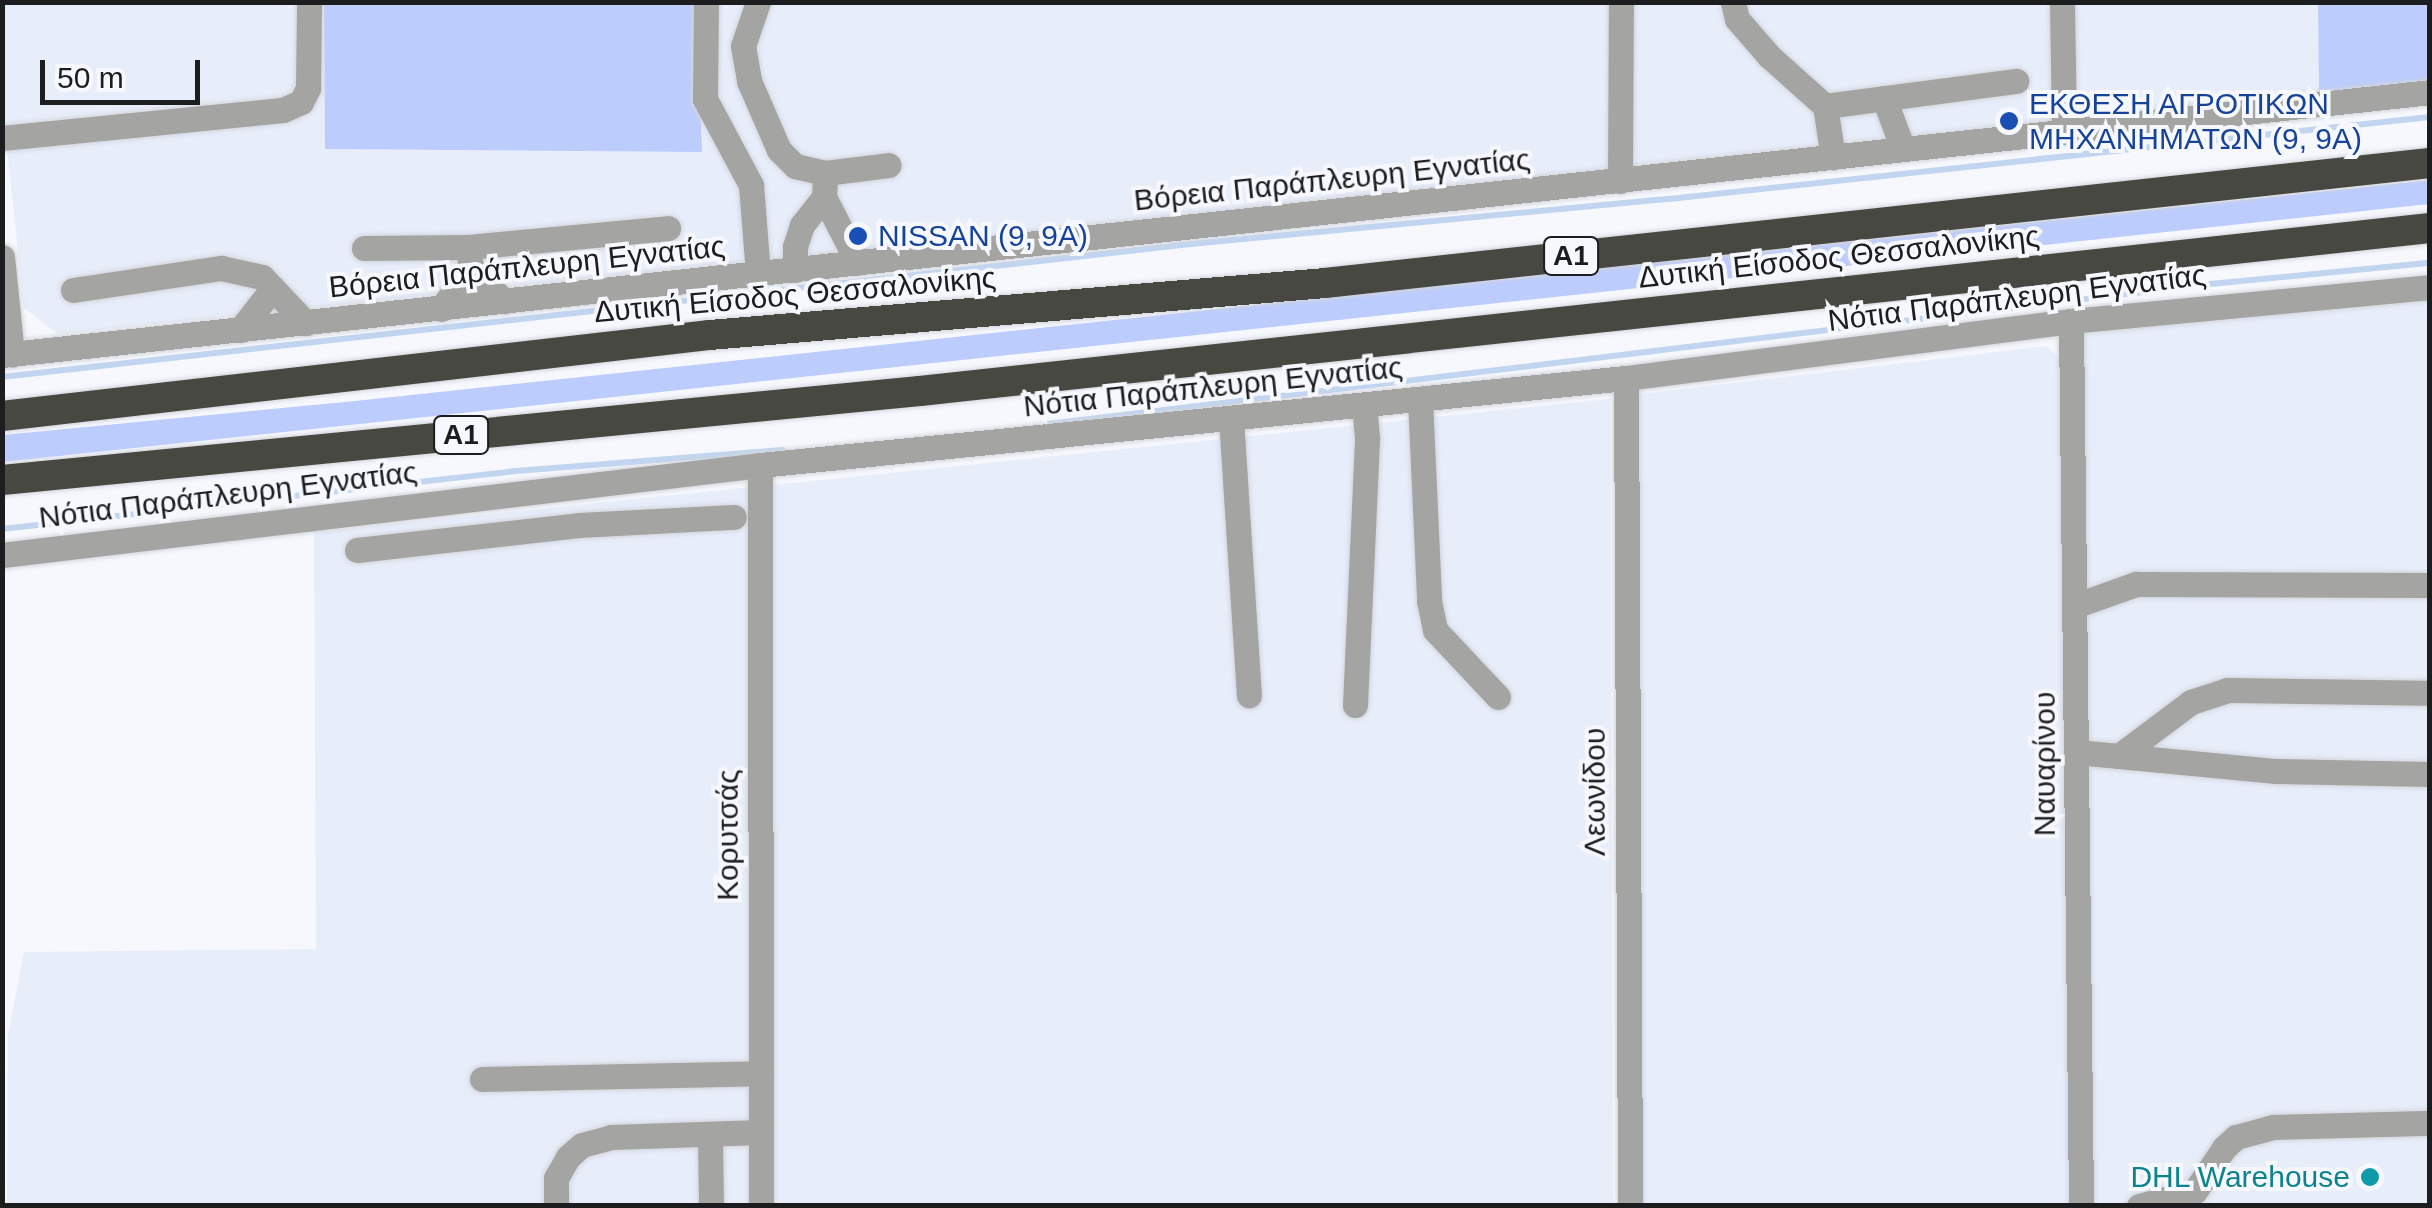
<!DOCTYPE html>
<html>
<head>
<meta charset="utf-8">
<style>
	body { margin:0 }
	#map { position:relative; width:2432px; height:1208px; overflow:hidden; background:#f6f8fe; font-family:Helvetica,sans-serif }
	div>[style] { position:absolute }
	.built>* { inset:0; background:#e8edfa }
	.green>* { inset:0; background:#bcccfd }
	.stream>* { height:6px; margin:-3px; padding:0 3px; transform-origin:3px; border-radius:3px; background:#c1d5f1 }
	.roads { filter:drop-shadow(0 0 2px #d3d5da) drop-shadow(0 0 2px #d3d5da) }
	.minor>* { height:25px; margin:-12.5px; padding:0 12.5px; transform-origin:12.5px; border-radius:12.5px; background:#a4a4a2 }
	.highway>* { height:30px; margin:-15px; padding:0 15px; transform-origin:15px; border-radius:15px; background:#484843 }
	.dots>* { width:28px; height:28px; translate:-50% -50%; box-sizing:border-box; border:5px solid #f6f8fe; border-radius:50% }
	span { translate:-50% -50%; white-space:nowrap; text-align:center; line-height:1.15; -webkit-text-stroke:8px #f6f8fe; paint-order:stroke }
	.shield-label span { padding:2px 8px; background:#f6f8fe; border:2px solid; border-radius:8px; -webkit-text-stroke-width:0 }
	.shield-label { font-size:28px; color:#1c1d1f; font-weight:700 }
	.transit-label { font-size:30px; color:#164399 }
	.left { translate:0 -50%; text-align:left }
	.street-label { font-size:30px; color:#1c1d1f }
	.culture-label { font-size:30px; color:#0d838f }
	.right { translate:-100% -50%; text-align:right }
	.frame { position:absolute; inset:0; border:5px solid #1c1d1f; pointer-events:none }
	.scale { position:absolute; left:40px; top:60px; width:160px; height:45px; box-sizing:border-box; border:5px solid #1c1d1f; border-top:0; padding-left:12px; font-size:30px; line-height:35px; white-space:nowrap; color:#1c1d1f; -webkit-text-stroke:8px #f6f8fe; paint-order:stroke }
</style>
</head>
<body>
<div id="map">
	<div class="built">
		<div style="clip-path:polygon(697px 2px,2318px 3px,2319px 97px,58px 334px,24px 308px,3px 111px,2px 3px,324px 3px,325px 149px,702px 152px)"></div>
		<div style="clip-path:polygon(2429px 287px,2429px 1205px,2077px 1205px,2071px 321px)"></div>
		<div style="clip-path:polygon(2047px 346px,2064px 365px,2068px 1205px,1639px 1205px,1636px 400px,1641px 394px)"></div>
		<div style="clip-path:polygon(1610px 399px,1613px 1205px,7px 1206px,8px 1036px,24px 952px,316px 949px,314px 532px)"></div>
	</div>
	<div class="green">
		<div style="clip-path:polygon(324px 3px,697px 3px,702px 152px,325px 149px)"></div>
		<div style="clip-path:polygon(2318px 3px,2429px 3px,2429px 85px,2319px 97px)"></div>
		<div style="clip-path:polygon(2429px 180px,2429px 204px,3px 462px,3px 435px,355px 401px)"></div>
	</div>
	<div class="stream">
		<div style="left:2px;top:377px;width:1196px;rotate:-6.38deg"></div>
		<div style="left:1191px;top:244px;width:480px;rotate:-5.4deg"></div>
		<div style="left:1669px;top:199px;width:765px;rotate:-6.15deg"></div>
		<div style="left:1048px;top:424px;width:1170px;rotate:-6.87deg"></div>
		<div style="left:2210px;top:284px;width:221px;rotate:-5.5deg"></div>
		<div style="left:2px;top:529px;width:517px;rotate:-6.44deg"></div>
		<div style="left:516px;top:471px;width:267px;rotate:-4.5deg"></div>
	</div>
	<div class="roads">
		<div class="minor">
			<div style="left:706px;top:2px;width:97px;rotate:90.6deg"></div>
			<div style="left:705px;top:99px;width:98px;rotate:61.9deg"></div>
			<div style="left:751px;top:185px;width:89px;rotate:85.5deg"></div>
			<div style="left:758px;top:2px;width:46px;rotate:108.8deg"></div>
			<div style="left:743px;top:46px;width:36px;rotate:80deg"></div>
			<div style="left:749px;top:81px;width:75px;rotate:66.5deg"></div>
			<div style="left:779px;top:150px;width:23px;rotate:45deg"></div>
			<div style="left:795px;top:166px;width:31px;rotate:13deg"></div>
			<div style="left:825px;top:173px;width:24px;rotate:92deg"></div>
			<div style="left:824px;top:197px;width:36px;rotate:128deg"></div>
			<div style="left:802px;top:225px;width:23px;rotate:108deg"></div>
			<div style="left:795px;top:247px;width:23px;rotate:90deg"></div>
			<div style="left:1733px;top:2px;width:17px;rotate:77deg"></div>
			<div style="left:1737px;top:19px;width:49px;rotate:49.1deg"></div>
			<div style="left:1769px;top:56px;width:75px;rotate:41.8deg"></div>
			<div style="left:1825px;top:106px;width:52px;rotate:81.1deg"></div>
			<div style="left:2062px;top:2px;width:128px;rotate:89.1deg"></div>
			<div style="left:1884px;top:98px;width:54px;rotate:69.6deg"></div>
			<div style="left:1825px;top:106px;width:193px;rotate:-7.5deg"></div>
			<div style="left:2px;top:138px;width:282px;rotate:-5.7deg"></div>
			<div style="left:283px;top:110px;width:20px;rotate:-24deg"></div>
			<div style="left:301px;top:102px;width:16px;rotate:-63deg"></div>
			<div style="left:308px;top:88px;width:86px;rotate:-89.3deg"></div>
			<div style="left:825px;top:173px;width:64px;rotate:-7.1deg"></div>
			<div style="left:1620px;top:181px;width:179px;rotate:-89.7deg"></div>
			<div style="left:824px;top:197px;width:74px;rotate:62.7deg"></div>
			<div style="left:364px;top:248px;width:104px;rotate:-0.6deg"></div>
			<div style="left:2px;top:257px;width:98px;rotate:84.1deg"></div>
			<div style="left:471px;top:268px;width:21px;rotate:-98deg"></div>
			<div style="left:468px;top:247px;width:201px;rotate:-5.4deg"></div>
			<div style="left:73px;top:290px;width:150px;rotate:-8.5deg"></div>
			<div style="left:221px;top:268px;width:42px;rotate:12.4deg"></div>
			<div style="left:262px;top:277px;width:64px;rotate:46.3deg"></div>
			<div style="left:441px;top:309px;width:51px;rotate:-53.8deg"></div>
			<div style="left:471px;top:268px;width:47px;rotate:45deg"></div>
			<div style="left:2071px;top:321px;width:885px;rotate:89.35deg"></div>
			<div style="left:240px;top:330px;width:53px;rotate:-51.8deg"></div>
			<div style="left:2px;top:355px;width:2442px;rotate:-6.18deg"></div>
			<div style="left:1626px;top:378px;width:828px;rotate:89.72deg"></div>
			<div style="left:1420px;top:399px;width:202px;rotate:87.4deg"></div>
			<div style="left:1429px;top:601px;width:30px;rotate:78deg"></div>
			<div style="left:1435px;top:630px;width:92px;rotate:46.8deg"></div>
			<div style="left:1231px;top:418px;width:278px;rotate:86.3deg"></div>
			<div style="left:760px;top:465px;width:741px;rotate:89.92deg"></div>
			<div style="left:357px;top:550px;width:223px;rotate:-6.4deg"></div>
			<div style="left:579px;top:525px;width:155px;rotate:-3deg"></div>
			<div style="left:2px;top:555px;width:763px;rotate:-6.77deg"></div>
			<div style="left:760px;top:465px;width:870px;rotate:-5.74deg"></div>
			<div style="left:1626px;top:378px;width:449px;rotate:-7.3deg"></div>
			<div style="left:2071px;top:321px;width:361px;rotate:-5.4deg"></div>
			<div style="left:2077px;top:605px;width:63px;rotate:-19.6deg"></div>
			<div style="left:2136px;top:584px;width:294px;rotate:0.2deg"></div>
			<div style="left:1355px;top:705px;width:267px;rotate:-87.4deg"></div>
			<div style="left:1367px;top:438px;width:33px;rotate:-95deg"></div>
			<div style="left:2077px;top:752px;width:42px;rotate:5.4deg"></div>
			<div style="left:2119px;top:756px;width:90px;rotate:-36.9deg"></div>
			<div style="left:2191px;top:702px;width:38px;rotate:-18deg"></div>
			<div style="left:2227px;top:690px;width:203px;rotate:0.8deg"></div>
			<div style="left:2119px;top:756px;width:158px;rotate:5.5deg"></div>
			<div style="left:2276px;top:771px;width:154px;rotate:1.1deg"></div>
			<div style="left:482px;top:1079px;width:279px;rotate:-1.2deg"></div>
			<div style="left:710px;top:1134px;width:72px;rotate:89.2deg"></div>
			<div style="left:556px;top:1206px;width:28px;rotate:-90deg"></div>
			<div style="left:556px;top:1178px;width:24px;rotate:-60deg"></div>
			<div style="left:568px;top:1157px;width:18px;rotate:-41deg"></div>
			<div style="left:582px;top:1145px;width:30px;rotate:-15deg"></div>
			<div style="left:611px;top:1137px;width:150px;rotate:-1.9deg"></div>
			<div style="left:2139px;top:1206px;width:58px;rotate:-15deg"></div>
			<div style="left:2195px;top:1191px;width:52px;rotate:-56deg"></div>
			<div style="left:2224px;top:1148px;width:16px;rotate:-43deg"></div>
			<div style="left:2236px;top:1137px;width:38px;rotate:-15deg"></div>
			<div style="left:2273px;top:1127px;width:157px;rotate:-1.5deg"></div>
		</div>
		<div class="highway">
			<div style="left:2px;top:416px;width:713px;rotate:-6.53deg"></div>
			<div style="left:710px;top:335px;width:617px;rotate:-4.83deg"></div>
			<div style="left:1325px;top:283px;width:1111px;rotate:-6.2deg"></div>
			<div style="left:2px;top:480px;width:922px;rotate:-5.54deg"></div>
			<div style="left:920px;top:391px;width:1519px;rotate:-6.16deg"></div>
		</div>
	</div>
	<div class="dots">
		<div style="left:2009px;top:121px;background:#1a4fb4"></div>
		<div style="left:858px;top:236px;background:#1a4fb4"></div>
		<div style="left:2370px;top:1177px;background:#0f9aa8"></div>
	</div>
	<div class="shield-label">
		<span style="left:1571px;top:256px">Α1</span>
		<span style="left:461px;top:435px">Α1</span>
	</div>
	<div class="transit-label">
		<span class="left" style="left:2029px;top:121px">ΕΚΘΕΣΗ ΑΓΡΟΤΙΚΩΝ<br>ΜΗΧΑΝΗΜΑΤΩΝ (9, 9Α)</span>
		<span class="left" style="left:878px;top:236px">NISSAN (9, 9Α)</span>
	</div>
	<div class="street-label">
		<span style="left:1332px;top:180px;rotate:-6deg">Βόρεια Παράπλευρη Εγνατίας</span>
		<span style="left:1839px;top:257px;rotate:-6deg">Δυτική Είσοδος Θεσσαλονίκης</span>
		<span style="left:527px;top:267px;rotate:-6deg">Βόρεια Παράπλευρη Εγνατίας</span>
		<span style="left:795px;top:295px;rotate:-5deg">Δυτική Είσοδος Θεσσαλονίκης</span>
		<span style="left:2017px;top:298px;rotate:-7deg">Νότια Παράπλευρη Εγνατίας</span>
		<span style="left:1213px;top:387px;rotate:-6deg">Νότια Παράπλευρη Εγνατίας</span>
		<span style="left:228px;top:495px;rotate:-7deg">Νότια Παράπλευρη Εγνατίας</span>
		<span style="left:2045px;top:764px;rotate:-90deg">Ναυαρίνου</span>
		<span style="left:1595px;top:792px;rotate:-90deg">Λεωνίδου</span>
		<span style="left:728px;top:835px;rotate:-90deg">Κορυτσάς</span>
	</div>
	<div class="culture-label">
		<span class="right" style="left:2350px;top:1177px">DHL Warehouse</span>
	</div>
	<div class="frame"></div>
	<div class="scale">50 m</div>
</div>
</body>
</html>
